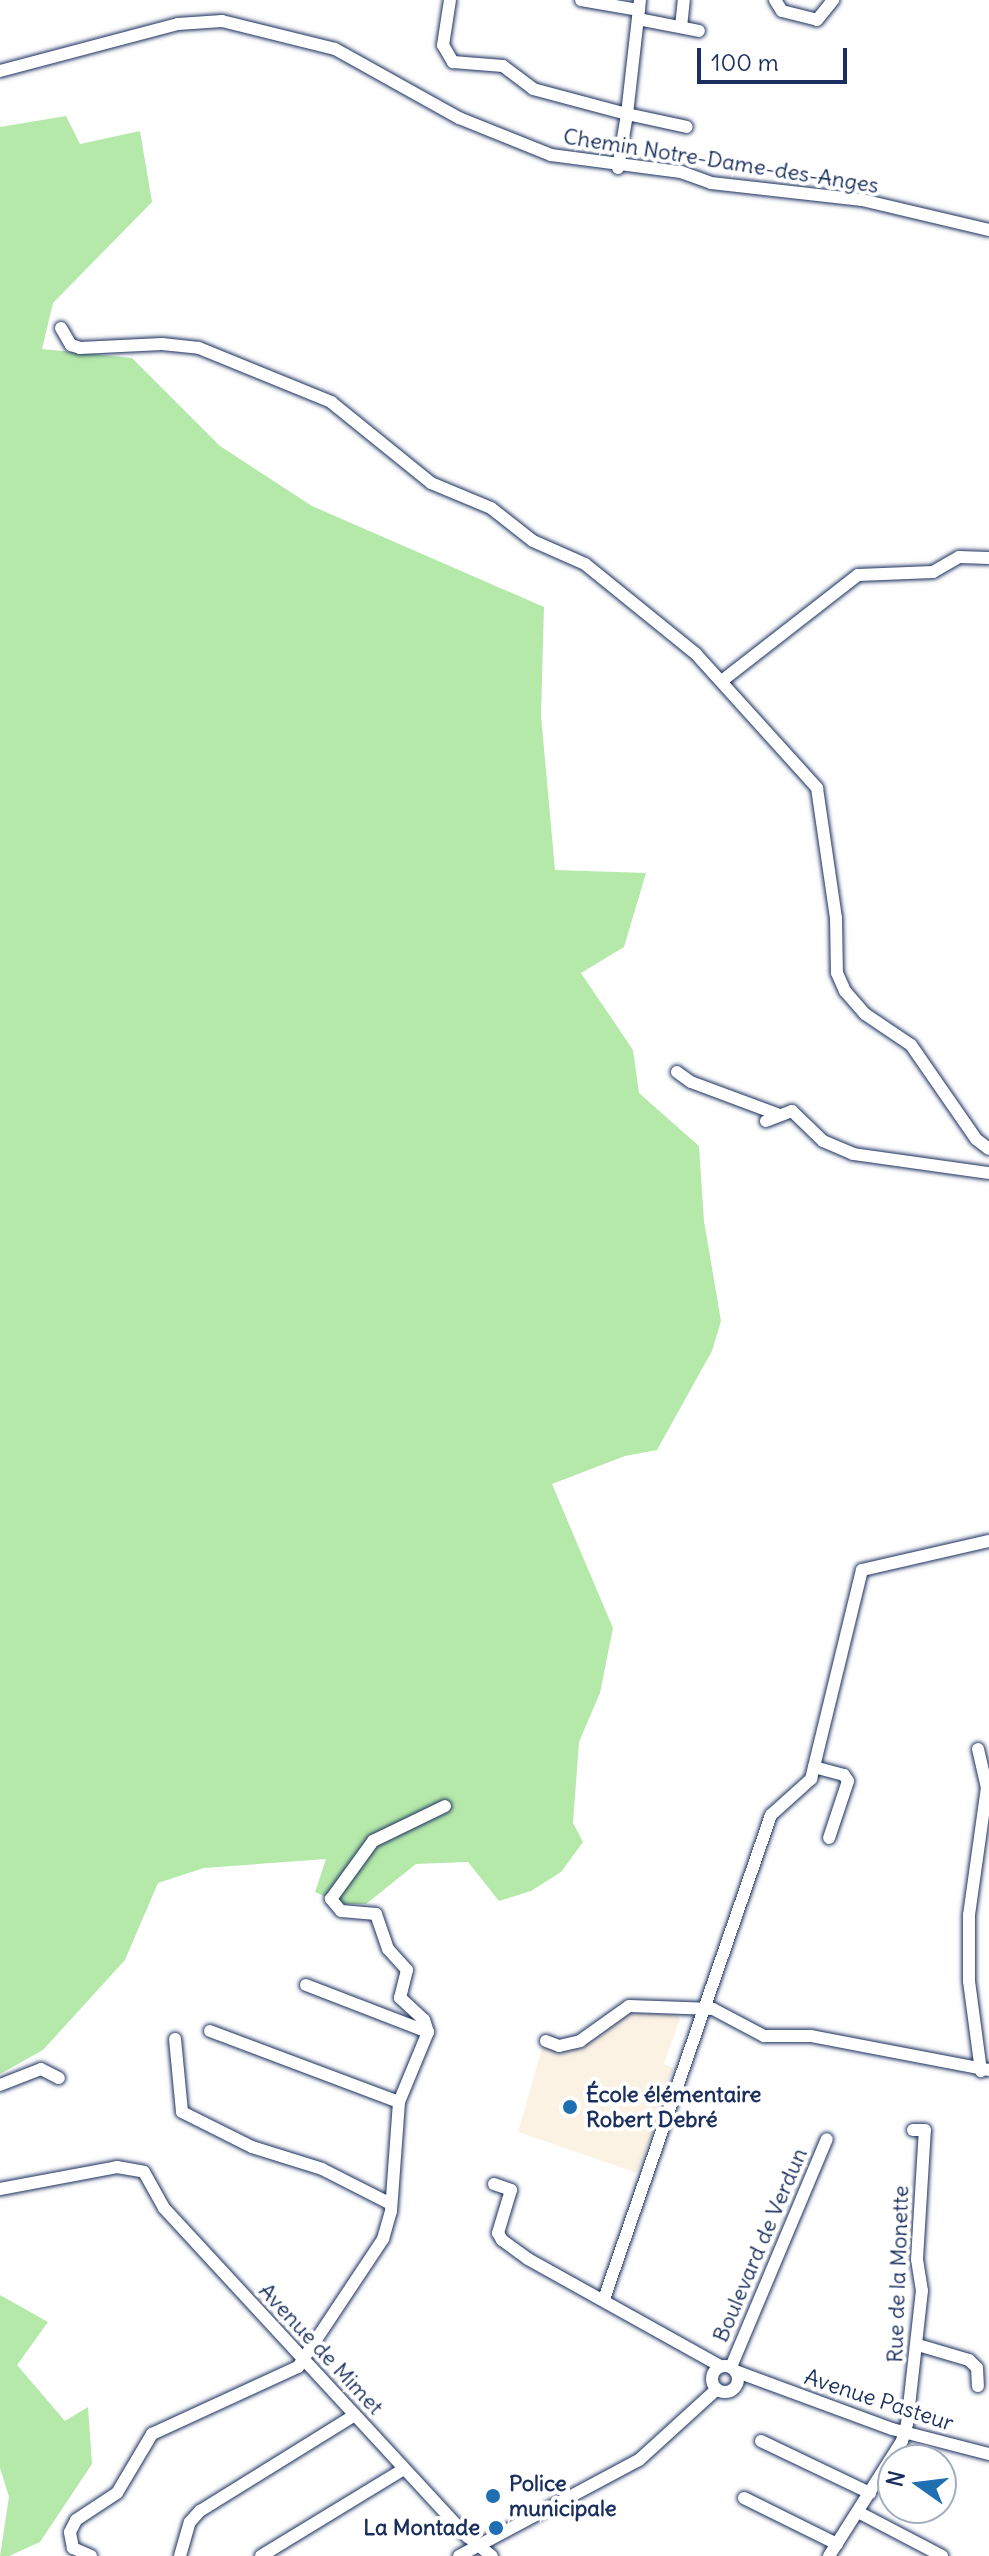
<!DOCTYPE html>
<html>
<head>
<meta charset="utf-8">
<style>
	body { margin:0 }
	#map { position:relative; width:989px; height:2556px; overflow:hidden; background:#fff; font-family:Delius,sans-serif }
	div>[style] { position:absolute }
	.built>* { inset:0; background:#fbf2e4 }
	.green>* { inset:0; background:#b5e9aa }
	.roads { filter:drop-shadow(0 0 2px #1b2f5e) drop-shadow(0 0 2px #1b2f5e) }
	.minor>* { height:12px; margin:-6px; padding:0 6px; transform-origin:6px; border-radius:6px; background:#fff }
	.minor>.ring { margin:-6px; padding:0; box-sizing:content-box; background:none; border:12px solid #fff; border-radius:50% }
	.dots>* { width:22px; height:22px; translate:-50% -50%; box-sizing:border-box; border:4px solid #fff; border-radius:50% }
	span { translate:-50% -50%; white-space:nowrap; text-align:center; line-height:1.15; -webkit-text-stroke:8px #fff; paint-order:stroke }
	.street-label { font-size:22px; color:#1b2f5e }
	.poi-label { font-size:22px; color:#1b2f5e; font-weight:700 }
	.left { translate:0 -50%; text-align:left }
	.right { translate:-100% -50%; text-align:right }
	.north { position:absolute; left:877px; top:2444px; width:80px; height:80px; box-sizing:border-box; background:#fff; border:2px solid #a4acbf; border-radius:50%; rotate:284deg; font-size:22px; font-weight:700; line-height:32px; text-align:center; color:#1b2f5e }
	.north::after { content:''; display:block; margin:auto; width:28px; height:36px; background:#1f6fb2; clip-path:polygon(50% 0,100% 100%,50% 72%,0 100%) }
	.scale { position:absolute; left:697px; top:48px; width:150px; height:36px; box-sizing:border-box; border:4px solid #1b2f5e; border-top:0; padding-left:10px; font-size:24px; line-height:28px; white-space:nowrap; color:#1b2f5e; -webkit-text-stroke:6px #fff; paint-order:stroke }
</style>
</head>
<body>
<div id="map">
	<div class="built">
		<div style="clip-path:polygon(625px 2010px,674px 2013px,680px 2019px,664px 2064px,673px 2068px,664px 2090px,667px 2092px,637px 2173px,518px 2132px,543px 2044px,563px 2052px)"></div>
	</div>
	<div class="green">
		<div style="clip-path:polygon(66px 116px,80px 144px,140px 131px,152px 202px,53px 303px,42px 349px,132px 358px,220px 446px,312px 506px,544px 607px,541px 715px,555px 870px,646px 873px,624px 947px,581px 973px,633px 1050px,639px 1093px,699px 1146px,704px 1221px,721px 1321px,712px 1351px,657px 1450px,625px 1456px,552px 1484px,613px 1628px,600px 1693px,579px 1742px,573px 1823px,583px 1842px,561px 1872px,531px 1891px,499px 1901px,468px 1862px,416px 1864px,366px 1904px,342px 1904px,315px 1892px,326px 1859px,204px 1868px,158px 1883px,125px 1960px,43px 2050px,0 2074px,0 127px)"></div>
		<div style="clip-path:polygon(0 2295px,48px 2322px,17px 2365px,65px 2421px,88px 2407px,92px 2464px,40px 2542px,9px 2556px,0 2556px,9px 2497px,0 2468px)"></div>
	</div>
	<div class="roads">
		<div class="minor">
			<div style="left:450px;top:0;width:46px;rotate:98.8deg"></div>
			<div style="left:443px;top:45px;width:20px;rotate:60deg"></div>
			<div style="left:453px;top:62px;width:50px;rotate:4.6deg"></div>
			<div style="left:503px;top:66px;width:38px;rotate:37deg"></div>
			<div style="left:533px;top:89px;width:97px;rotate:14.9deg"></div>
			<div style="left:627px;top:114px;width:115px;rotate:-83.5deg"></div>
			<div style="left:581px;top:0;width:59px;rotate:9.8deg"></div>
			<div style="left:775px;top:0;width:13px;rotate:58deg"></div>
			<div style="left:782px;top:11px;width:36px;rotate:14deg"></div>
			<div style="left:817px;top:20px;width:26px;rotate:-51deg"></div>
			<div style="left:638px;top:19px;width:62px;rotate:11.1deg"></div>
			<div style="left:681px;top:27px;width:27px;rotate:-84deg"></div>
			<div style="left:0;top:71px;width:184px;rotate:-14.8deg"></div>
			<div style="left:178px;top:24px;width:44px;rotate:-3.9deg"></div>
			<div style="left:222px;top:21px;width:116px;rotate:13.9deg"></div>
			<div style="left:335px;top:49px;width:142px;rotate:29.1deg"></div>
			<div style="left:459px;top:118px;width:99px;rotate:21.9deg"></div>
			<div style="left:551px;top:155px;width:131px;rotate:7.5deg"></div>
			<div style="left:681px;top:172px;width:32px;rotate:20deg"></div>
			<div style="left:711px;top:183px;width:152px;rotate:6.4deg"></div>
			<div style="left:862px;top:200px;width:130px;rotate:13.3deg"></div>
			<div style="left:618px;top:168px;width:55px;rotate:-80.5deg"></div>
			<div style="left:627px;top:114px;width:61px;rotate:12.2deg"></div>
			<div style="left:61px;top:328px;width:20px;rotate:60deg"></div>
			<div style="left:71px;top:345px;width:9px;rotate:18deg"></div>
			<div style="left:80px;top:348px;width:82px;rotate:-2.8deg"></div>
			<div style="left:162px;top:344px;width:37px;rotate:6deg"></div>
			<div style="left:199px;top:348px;width:143px;rotate:22.2deg"></div>
			<div style="left:331px;top:402px;width:129px;rotate:39deg"></div>
			<div style="left:431px;top:483px;width:65px;rotate:22.6deg"></div>
			<div style="left:491px;top:508px;width:53px;rotate:38.2deg"></div>
			<div style="left:533px;top:541px;width:57px;rotate:23.9deg"></div>
			<div style="left:585px;top:564px;width:143px;rotate:39deg"></div>
			<div style="left:696px;top:654px;width:181px;rotate:47.9deg"></div>
			<div style="left:817px;top:788px;width:131px;rotate:81.7deg"></div>
			<div style="left:836px;top:918px;width:55px;rotate:89deg"></div>
			<div style="left:837px;top:973px;width:20px;rotate:66deg"></div>
			<div style="left:845px;top:991px;width:30px;rotate:49deg"></div>
			<div style="left:865px;top:1014px;width:55px;rotate:34deg"></div>
			<div style="left:911px;top:1045px;width:114px;rotate:55.3deg"></div>
			<div style="left:976px;top:1139px;width:16px;rotate:38deg"></div>
			<div style="left:723px;top:680px;width:171px;rotate:-37.9deg"></div>
			<div style="left:858px;top:575px;width:75px;rotate:-2.3deg"></div>
			<div style="left:933px;top:572px;width:30px;rotate:-30deg"></div>
			<div style="left:959px;top:557px;width:30px;rotate:2deg"></div>
			<div style="left:677px;top:1072px;width:17px;rotate:36deg"></div>
			<div style="left:691px;top:1082px;width:92px;rotate:20.4deg"></div>
			<div style="left:766px;top:1121px;width:28px;rotate:-21deg"></div>
			<div style="left:792px;top:1111px;width:43px;rotate:44.1deg"></div>
			<div style="left:823px;top:1141px;width:33px;rotate:23deg"></div>
			<div style="left:853px;top:1154px;width:137px;rotate:8deg"></div>
			<div style="left:978px;top:1749px;width:39px;rotate:77deg"></div>
			<div style="left:987px;top:1787px;width:129px;rotate:98deg"></div>
			<div style="left:969px;top:1915px;width:66px;rotate:90deg"></div>
			<div style="left:969px;top:1981px;width:91px;rotate:82.4deg"></div>
			<div style="left:814px;top:1767px;width:31px;rotate:15deg"></div>
			<div style="left:844px;top:1775px;width:7px;rotate:56deg"></div>
			<div style="left:848px;top:1781px;width:60px;rotate:108.4deg"></div>
			<div style="left:306px;top:1985px;width:131px;rotate:21.1deg"></div>
			<div style="left:210px;top:2031px;width:202px;rotate:20.6deg"></div>
			<div style="left:175px;top:2039px;width:73px;rotate:84.5deg"></div>
			<div style="left:182px;top:2112px;width:78px;rotate:26.6deg"></div>
			<div style="left:252px;top:2147px;width:73px;rotate:17.4deg"></div>
			<div style="left:322px;top:2169px;width:77px;rotate:26.9deg"></div>
			<div style="left:546px;top:2041px;width:14px;rotate:21deg"></div>
			<div style="left:559px;top:2046px;width:22px;rotate:-13deg"></div>
			<div style="left:580px;top:2041px;width:60px;rotate:-35.5deg"></div>
			<div style="left:629px;top:2006px;width:84px;rotate:2deg"></div>
			<div style="left:713px;top:2009px;width:58px;rotate:27.9deg"></div>
			<div style="left:764px;top:2036px;width:47px"></div>
			<div style="left:811px;top:2036px;width:181px;rotate:10.8deg"></div>
			<div style="left:0;top:2085px;width:44px;rotate:-21.3deg"></div>
			<div style="left:41px;top:2069px;width:20px;rotate:27deg"></div>
			<div style="left:494px;top:2184px;width:18px;rotate:19deg"></div>
			<div style="left:511px;top:2190px;width:45px;rotate:106.8deg"></div>
			<div style="left:498px;top:2233px;width:8px;rotate:60deg"></div>
			<div style="left:502px;top:2240px;width:32px;rotate:36deg"></div>
			<div style="left:528px;top:2259px;width:220px;rotate:29.1deg"></div>
			<div style="left:0;top:2189px;width:119px;rotate:-10.6deg"></div>
			<div style="left:117px;top:2167px;width:27px;rotate:10deg"></div>
			<div style="left:144px;top:2172px;width:41px;rotate:60.9deg"></div>
			<div style="left:164px;top:2208px;width:447px;rotate:47.3deg"></div>
			<div style="left:467px;top:2536px;width:32px;rotate:39deg"></div>
			<div style="left:604px;top:2299px;width:512px;rotate:-70.96deg"></div>
			<div style="left:771px;top:1815px;width:54px;rotate:-42deg"></div>
			<div style="left:811px;top:1779px;width:215px;rotate:-76.3deg"></div>
			<div style="left:862px;top:1570px;width:130px;rotate:-12.9deg"></div>
			<div style="left:918px;top:2345px;width:53px;rotate:16.4deg"></div>
			<div style="left:969px;top:2360px;width:11px;rotate:45deg"></div>
			<div style="left:977px;top:2368px;width:18px;rotate:87deg"></div>
			<div class="ring" style="left:712px;top:2366px;width:14px;height:14px"></div>
			<div style="left:731px;top:2367px;width:247px;rotate:-67.2deg"></div>
			<div style="left:735px;top:2371px;width:167px;rotate:20.3deg"></div>
			<div style="left:892px;top:2429px;width:100px;rotate:14.5deg"></div>
			<div style="left:761px;top:2441px;width:121px;rotate:25.5deg"></div>
			<div style="left:744px;top:2498px;width:104px;rotate:26.3deg"></div>
			<div style="left:858px;top:2512px;width:95px;rotate:27.6deg"></div>
			<div style="left:91px;top:2556px;width:20px;rotate:-156deg"></div>
			<div style="left:73px;top:2548px;width:16px;rotate:-101deg"></div>
			<div style="left:70px;top:2532px;width:13px;rotate:-63deg"></div>
			<div style="left:76px;top:2520px;width:49px;rotate:-33.4deg"></div>
			<div style="left:117px;top:2493px;width:69px;rotate:-59.3deg"></div>
			<div style="left:152px;top:2434px;width:161px;rotate:-24.7deg"></div>
			<div style="left:298px;top:2367px;width:154px;rotate:-56.4deg"></div>
			<div style="left:383px;top:2239px;width:29px;rotate:-74deg"></div>
			<div style="left:391px;top:2211px;width:109px;rotate:-85.8deg"></div>
			<div style="left:399px;top:2102px;width:76px;rotate:-67.5deg"></div>
			<div style="left:428px;top:2032px;width:13px;rotate:-108deg"></div>
			<div style="left:424px;top:2020px;width:33px;rotate:-137deg"></div>
			<div style="left:400px;top:1998px;width:29px;rotate:-76deg"></div>
			<div style="left:407px;top:1970px;width:28px;rotate:-132deg"></div>
			<div style="left:388px;top:1949px;width:37px;rotate:-109deg"></div>
			<div style="left:376px;top:1914px;width:35px;rotate:-175deg"></div>
			<div style="left:341px;top:1911px;width:16px;rotate:-130deg"></div>
			<div style="left:331px;top:1899px;width:72px;rotate:-54.1deg"></div>
			<div style="left:373px;top:1841px;width:80px;rotate:-25.9deg"></div>
			<div style="left:180px;top:2556px;width:35px;rotate:-74deg"></div>
			<div style="left:190px;top:2522px;width:15px;rotate:-48deg"></div>
			<div style="left:200px;top:2511px;width:182px;rotate:-31.8deg"></div>
			<div style="left:261px;top:2556px;width:167px;rotate:-31.3deg"></div>
			<div style="left:459px;top:2556px;width:204px;rotate:-28.1deg"></div>
			<div style="left:639px;top:2460px;width:105px;rotate:-42.3deg"></div>
			<div style="left:829px;top:2556px;width:136px;rotate:-57.6deg"></div>
			<div style="left:902px;top:2441px;width:18px;rotate:-74deg"></div>
			<div style="left:907px;top:2424px;width:134px;rotate:-83.6deg"></div>
			<div style="left:922px;top:2291px;width:32px;rotate:-99deg"></div>
			<div style="left:917px;top:2259px;width:129px;rotate:-86.5deg"></div>
			<div style="left:925px;top:2130px;width:12px;rotate:180deg"></div>
		</div>
	</div>
	<div class="dots">
		<div style="left:570px;top:2107px;background:#1f6fb2"></div>
		<div style="left:493px;top:2496px;background:#1f6fb2"></div>
		<div style="left:496px;top:2528px;background:#1f6fb2"></div>
	</div>
	<div class="street-label">
		<span style="left:721px;top:161px;rotate:9deg">Chemin Notre-Dame-des-Anges</span>
		<span style="left:760px;top:2245px;rotate:-67deg">Boulevard de Verdun</span>
		<span style="left:898px;top:2274px;rotate:-88deg">Rue de la Monette</span>
		<span style="left:321px;top:2349px;rotate:47deg">Avenue de Mimet</span>
		<span style="left:879px;top:2400px;rotate:18deg">Avenue Pasteur</span>
	</div>
	<div class="poi-label">
		<span class="left" style="left:586px;top:2107px">École élémentaire<br>Robert Debré</span>
		<span class="left" style="left:509px;top:2496px">Police<br>municipale</span>
		<span class="right" style="left:480px;top:2528px">La Montade</span>
	</div>
	<div class="north">N</div>
	<div class="scale">100 m</div>
</div>
</body>
</html>
